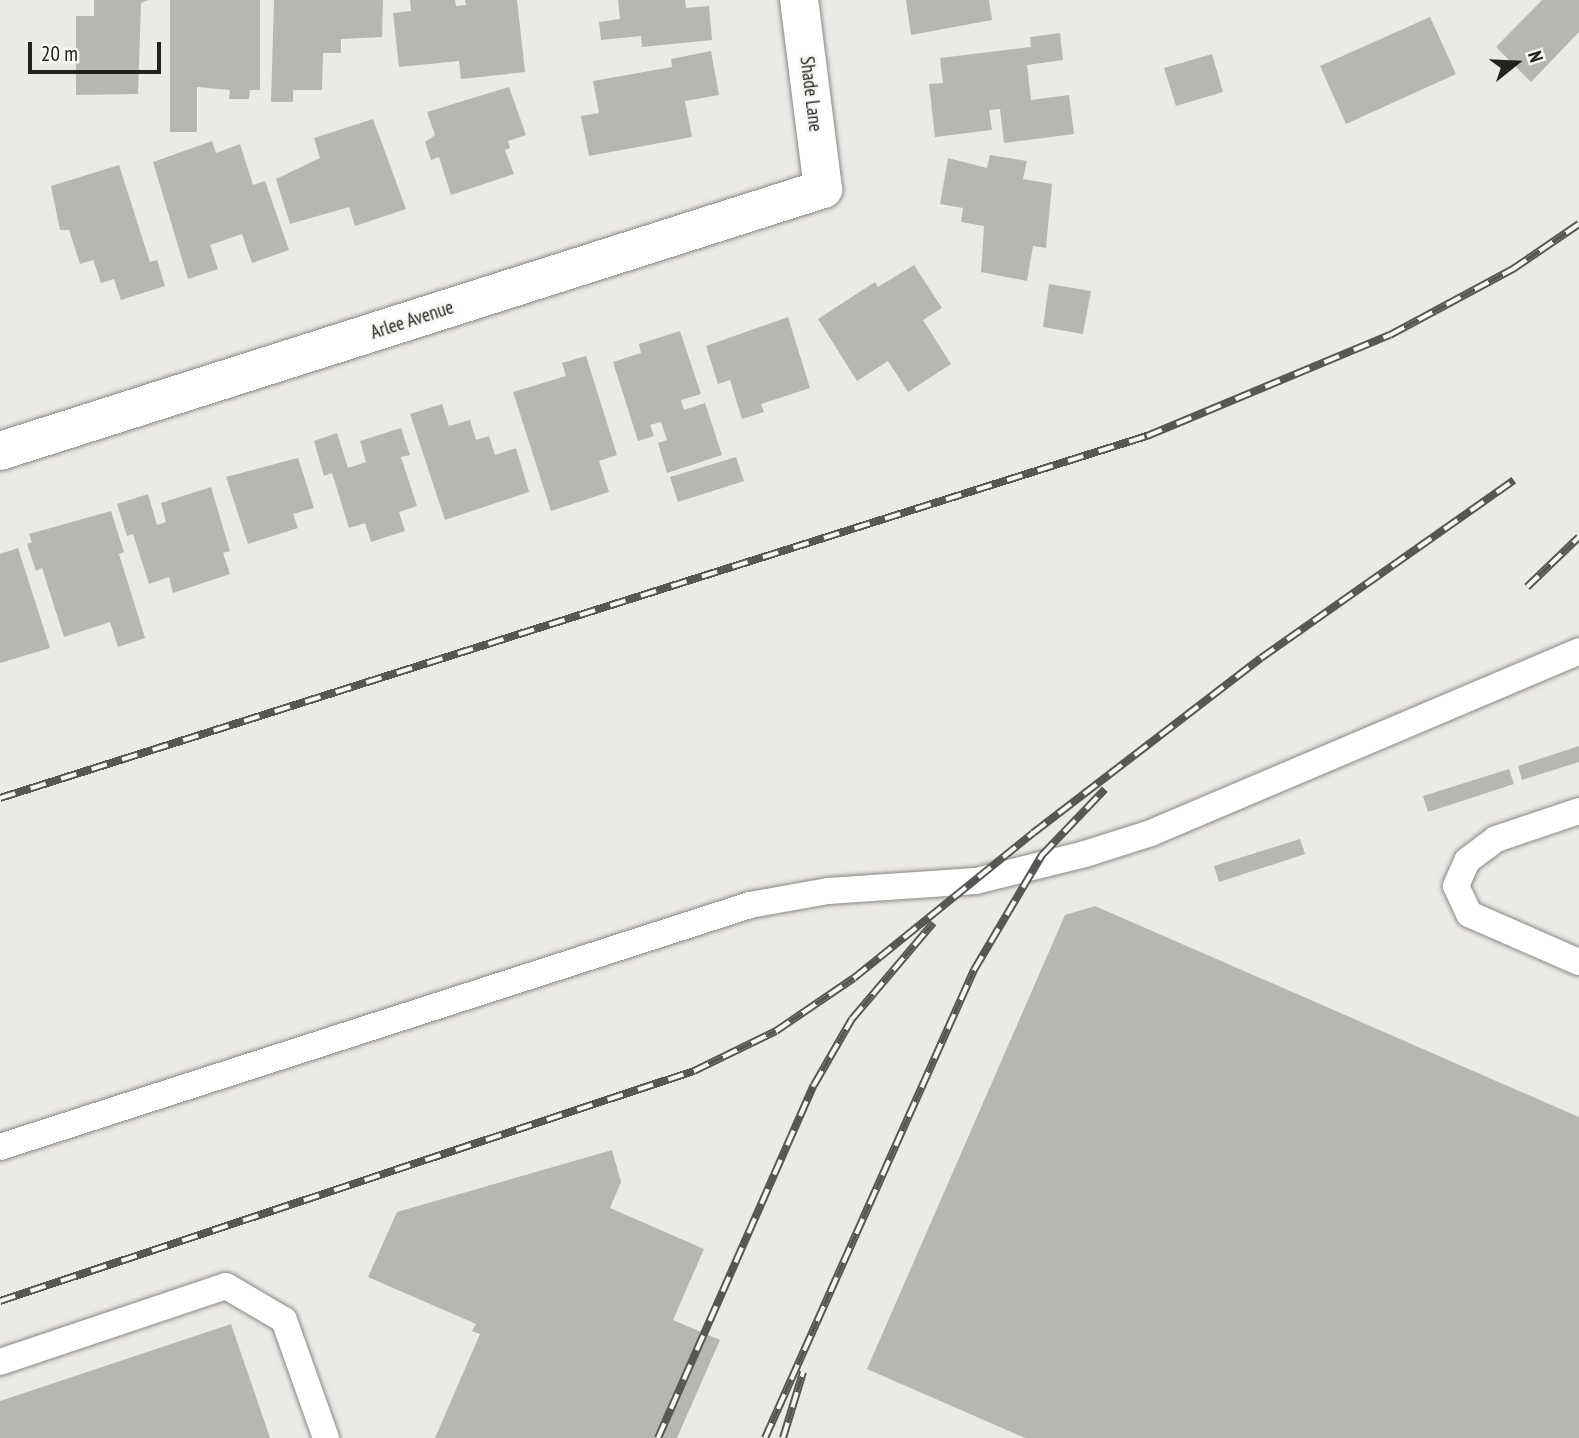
<!DOCTYPE html>
<html>
<head>
<meta charset="utf-8">
<style>
	body { margin:0 }
	#map { position:relative; width:1579px; height:1438px; overflow:hidden; background:#eceae6; font-family:"PT Sans Narrow",sans-serif }
	div>[style] { position:absolute }
	.building>* { inset:0; background:#b6b7b2 }
	.roads { filter:drop-shadow(0 0 2px #898783) drop-shadow(0 0 2px #898783) }
	.service>* { height:26px; margin:-13px; padding:0 13px; transform-origin:13px; border-radius:13px; background:#fff }
	.minor>* { height:38px; margin:-19px; padding:0 19px; transform-origin:19px; border-radius:19px; background:#fff }
	.rail>* { height:8px; margin-top:-4px; transform-origin:0; background:repeating-linear-gradient(90deg,#f9f7f3 0 16px,#575754 0 32px); box-sizing:border-box; border-block:2px solid #575754 }
	span { translate:-50% -50%; white-space:nowrap; text-align:center; line-height:1.15; -webkit-text-stroke:5px #f9f7f3; paint-order:stroke }
	.street-label { font-size:19px; color:#222220 }
	.north { position:absolute; left:1481px; top:28px; width:70px; height:70px; -webkit-text-stroke:5px #f9f7f3; paint-order:stroke; rotate:72deg; font-size:19px; font-weight:700; line-height:28px; text-align:center; color:#222220 }
	.north::after { content:''; display:block; margin:auto; width:24px; height:32px; background:#222220; clip-path:polygon(50% 0,100% 100%,50% 72%,0 100%) }
	.scale { position:absolute; left:28px; top:42px; width:133px; height:32px; box-sizing:border-box; border:4px solid #222220; border-top:0; padding-left:9px; font-size:21px; line-height:24px; white-space:nowrap; color:#222220; -webkit-text-stroke:5px #f9f7f3; paint-order:stroke }
</style>
</head>
<body>
<div id="map">
	<div class="building">
		<div style="clip-path:polygon(94px 0,149px 0,141px 3px,138px 94px,76px 95px,76px 16px,94px 16px)"></div>
		<div style="clip-path:polygon(170px 0,260px 0,260px 90px,250px 90px,249px 99px,229px 99px,230px 90px,197px 87px,197px 132px,170px 132px)"></div>
		<div style="clip-path:polygon(274px 0,383px 0,382px 37px,341px 39px,341px 53px,323px 53px,322px 90px,293px 90px,293px 102px,271px 102px)"></div>
		<div style="clip-path:polygon(410px 0,455px 0,456px 6px,466px 5px,465px 0,517px 0,525px 72px,461px 79px,459px 61px,399px 67px,393px 13px,411px 11px)"></div>
		<div style="clip-path:polygon(618px 0,685px 0,686px 8px,709px 6px,712px 40px,642px 47px,641px 36px,601px 40px,599px 22px,620px 19px)"></div>
		<div style="clip-path:polygon(906px 0,989px 0,992px 20px,911px 35px)"></div>
		<div style="clip-path:polygon(1542px 0,1579px 0,1579px 32px,1531px 82px,1496px 47px)"></div>
		<div style="clip-path:polygon(1430px 17px,1456px 74px,1346px 124px,1320px 66px)"></div>
		<div style="clip-path:polygon(1060px 33px,1063px 60px,1027px 65px,1031px 100px,1069px 95px,1074px 134px,1004px 143px,1000px 109px,989px 110px,992px 130px,935px 137px,929px 84px,943px 83px,940px 58px,1031px 47px,1030px 37px)"></div>
		<div style="clip-path:polygon(711px 51px,719px 95px,685px 101px,692px 137px,589px 156px,581px 116px,599px 113px,593px 81px,672px 67px,671px 59px)"></div>
		<div style="clip-path:polygon(1212px 54px,1223px 92px,1176px 106px,1164px 68px)"></div>
		<div style="clip-path:polygon(509px 87px,526px 135px,508px 141px,510px 148px,505px 150px,514px 174px,451px 195px,439px 157px,431px 160px,425px 142px,435px 135px,427px 112px)"></div>
		<div style="clip-path:polygon(373px 119px,406px 209px,355px 226px,349px 207px,290px 224px,276px 179px,320px 158px,314px 138px)"></div>
		<div style="clip-path:polygon(212px 141px,216px 153px,240px 144px,253px 185px,265px 181px,289px 250px,252px 263px,242px 234px,210px 245px,218px 269px,188px 279px,153px 162px)"></div>
		<div style="clip-path:polygon(990px 155px,1027px 161px,1023px 179px,1052px 184px,1046px 248px,1033px 246px,1027px 281px,981px 272px,984px 226px,961px 222px,963px 208px,940px 204px,948px 158px,987px 168px)"></div>
		<div style="clip-path:polygon(119px 165px,150px 262px,157px 260px,165px 286px,121px 300px,114px 279px,101px 283px,93px 260px,80px 264px,69px 230px,60px 230px,51px 186px)"></div>
		<div style="clip-path:polygon(914px 265px,942px 308px,923px 320px,951px 364px,908px 392px,888px 361px,857px 381px,818px 319px,875px 282px,878px 287px)"></div>
		<div style="clip-path:polygon(1049px 284px,1091px 291px,1083px 334px,1043px 327px)"></div>
		<div style="clip-path:polygon(788px 317px,810px 388px,761px 404px,764px 412px,742px 419px,730px 380px,718px 384px,706px 346px)"></div>
		<div style="clip-path:polygon(680px 331px,701px 394px,681px 400px,684px 410px,705px 403px,722px 455px,667px 473px,658px 443px,667px 440px,661px 422px,650px 425px,654px 436px,638px 441px,613px 362px,641px 353px,639px 344px)"></div>
		<div style="clip-path:polygon(586px 356px,617px 455px,599px 461px,609px 492px,551px 511px,513px 392px,566px 376px,562px 363px)"></div>
		<div style="clip-path:polygon(442px 404px,449px 426px,470px 420px,476px 440px,489px 436px,495px 455px,516px 448px,529px 492px,445px 520px,410px 414px)"></div>
		<div style="clip-path:polygon(401px 428px,410px 455px,401px 457px,417px 506px,399px 512px,405px 531px,371px 542px,365px 523px,349px 528px,332px 473px,324px 476px,314px 441px,337px 433px,348px 468px,366px 462px,360px 441px)"></div>
		<div style="clip-path:polygon(736px 457px,744px 481px,678px 502px,670px 477px)"></div>
		<div style="clip-path:polygon(298px 458px,314px 508px,293px 514px,298px 528px,248px 544px,226px 477px)"></div>
		<div style="clip-path:polygon(211px 487px,230px 551px,223px 553px,230px 574px,173px 593px,169px 577px,149px 584px,133px 534px,127px 536px,117px 504px,148px 494px,157px 525px,166px 522px,161px 503px)"></div>
		<div style="clip-path:polygon(111px 511px,124px 552px,119px 554px,145px 638px,118px 647px,110px 622px,64px 637px,42px 568px,36px 571px,27px 544px,32px 542px,29px 534px)"></div>
		<div style="clip-path:polygon(18px 548px,50px 648px,0 663px,0 554px)"></div>
		<div style="clip-path:polygon(1579px 746px,1579px 762px,1522px 780px,1518px 766px)"></div>
		<div style="clip-path:polygon(1509px 769px,1514px 784px,1428px 812px,1423px 796px)"></div>
		<div style="clip-path:polygon(1300px 839px,1305px 854px,1219px 882px,1214px 866px)"></div>
		<div style="clip-path:polygon(1095px 906px,1579px 1117px,1579px 1438px,1025px 1438px,867px 1369px,1065px 915px)"></div>
		<div style="clip-path:polygon(612px 1150px,621px 1182px,610px 1208px,704px 1249px,673px 1320px,720px 1340px,677px 1438px,435px 1438px,480px 1334px,472px 1331px,476px 1324px,368px 1277px,397px 1212px)"></div>
		<div style="clip-path:polygon(231px 1324px,270px 1438px,0 1438px,0 1401px)"></div>
	</div>
	<div class="roads">
		<div class="service">
			<div style="left:1579px;top:811px;width:88px;rotate:161.4deg"></div>
			<div style="left:1496px;top:839px;width:36px;rotate:143deg"></div>
			<div style="left:1467px;top:861px;width:27px;rotate:114deg"></div>
			<div style="left:1456px;top:886px;width:31px;rotate:65deg"></div>
			<div style="left:1469px;top:914px;width:120px;rotate:23.6deg"></div>
			<div style="left:0;top:1147px;width:788px;rotate:-17.88deg"></div>
			<div style="left:750px;top:905px;width:79px;rotate:-10.2deg"></div>
			<div style="left:828px;top:891px;width:148px;rotate:-3.9deg"></div>
			<div style="left:976px;top:881px;width:112px;rotate:-13.9deg"></div>
			<div style="left:1085px;top:854px;width:69px;rotate:-17.7deg"></div>
			<div style="left:1151px;top:833px;width:465px;rotate:-23deg"></div>
			<div style="left:0;top:1362px;width:238px;rotate:-18.6deg"></div>
			<div style="left:226px;top:1286px;width:67px;rotate:30.4deg"></div>
			<div style="left:284px;top:1320px;width:125px;rotate:70.4deg"></div>
		</div>
		<div class="minor">
			<div style="left:0;top:451px;width:864px;rotate:-17.66deg"></div>
			<div style="left:823px;top:189px;width:191px;rotate:-97.2deg"></div>
		</div>
	</div>
	<div class="rail">
		<div style="left:1527px;top:587px;width:72px;rotate:-43.9deg"></div>
		<div style="left:0;top:798px;width:1203px;rotate:-17.52deg"></div>
		<div style="left:1147px;top:436px;width:263px;rotate:-22.6deg"></div>
		<div style="left:1390px;top:335px;width:140px;rotate:-28.2deg"></div>
		<div style="left:1513px;top:269px;width:80px;rotate:-34.3deg"></div>
		<div style="left:0;top:1301px;width:731px;rotate:-18.34deg"></div>
		<div style="left:694px;top:1071px;width:91px;rotate:-26deg"></div>
		<div style="left:776px;top:1031px;width:94px;rotate:-34.2deg"></div>
		<div style="left:854px;top:978px;width:230px;rotate:-39deg"></div>
		<div style="left:1033px;top:833px;width:287px;rotate:-37.5deg"></div>
		<div style="left:1261px;top:658px;width:309px;rotate:-35.1deg"></div>
		<div style="left:658px;top:1438px;width:386px;rotate:-66.2deg"></div>
		<div style="left:814px;top:1085px;width:76px;rotate:-60.1deg"></div>
		<div style="left:852px;top:1019px;width:126px;rotate:-49.8deg"></div>
		<div style="left:765px;top:1438px;width:513px;rotate:-65.94deg"></div>
		<div style="left:974px;top:970px;width:134px;rotate:-59.4deg"></div>
		<div style="left:1042px;top:855px;width:91px;rotate:-46.3deg"></div>
		<div style="left:783px;top:1438px;width:69px;rotate:-73.1deg"></div>
	</div>
	<div class="street-label">
		<span style="left:811px;top:94px;rotate:83deg">Shade Lane</span>
		<span style="left:412px;top:320px;rotate:-18deg">Arlee Avenue</span>
	</div>
	<div class="north">N</div>
	<div class="scale">20 m</div>
</div>
</body>
</html>
